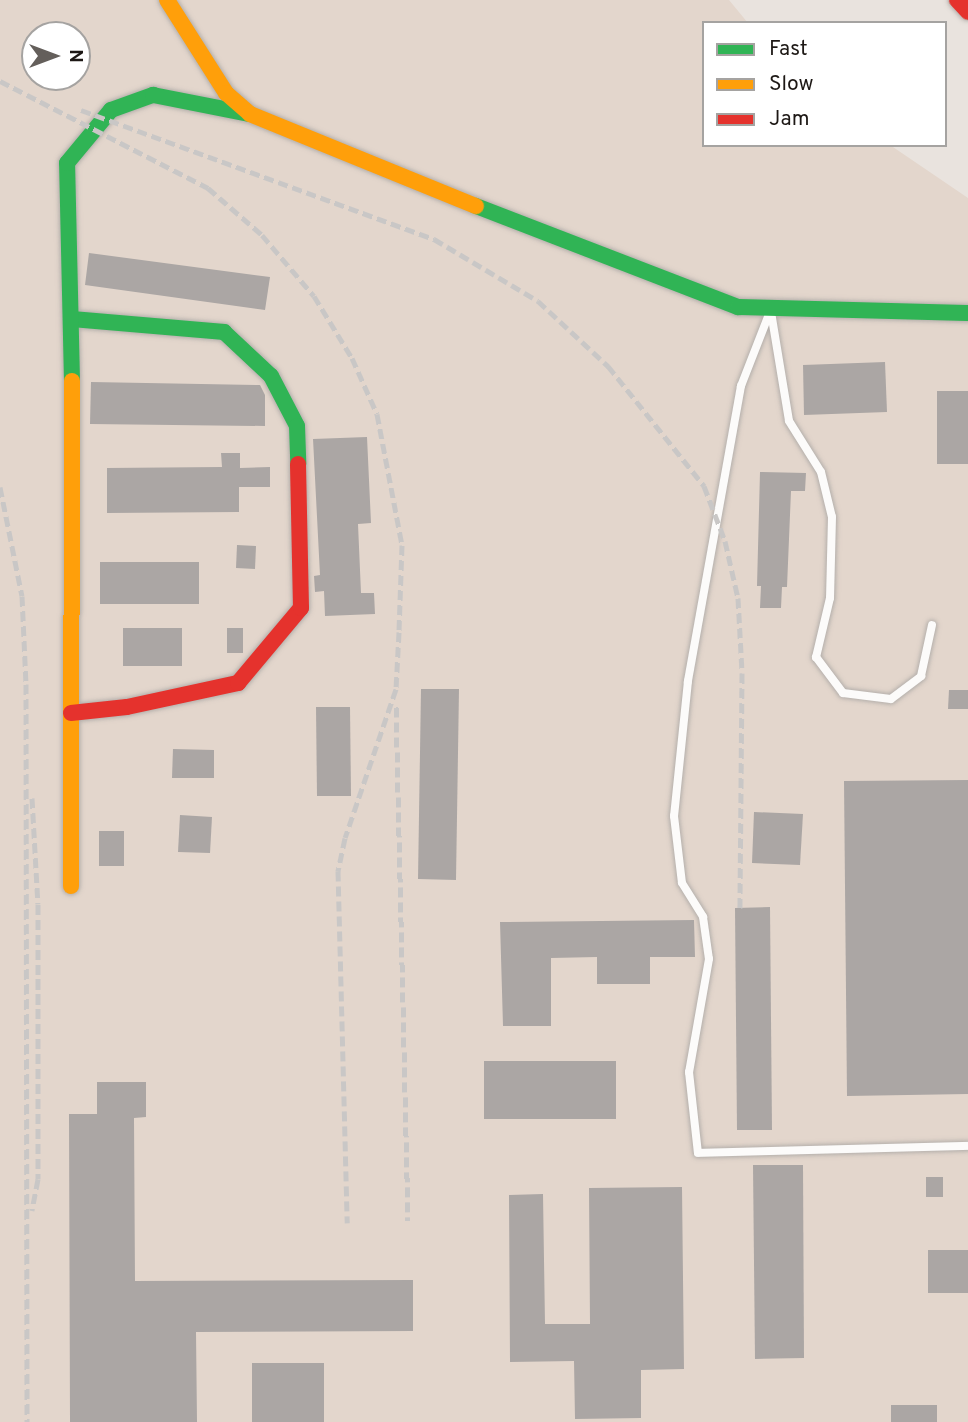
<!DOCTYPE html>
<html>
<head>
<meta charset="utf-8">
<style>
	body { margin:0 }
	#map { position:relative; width:968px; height:1422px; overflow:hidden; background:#e9e3de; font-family:Overpass,sans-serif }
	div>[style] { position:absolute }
	.built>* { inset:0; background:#e3d6cc }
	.building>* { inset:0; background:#aba6a4 }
	.roads { filter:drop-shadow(0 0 2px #b4afab) drop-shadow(0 0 2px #b4afab) }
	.lane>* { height:8px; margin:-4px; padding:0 4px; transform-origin:4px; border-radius:4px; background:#fcfbfa }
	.fast>* { height:16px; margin:-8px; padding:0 8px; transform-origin:8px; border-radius:8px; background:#30b455 }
	.slow>* { height:16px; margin:-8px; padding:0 8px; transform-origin:8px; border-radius:8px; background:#ff9f0a }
	.jam>* { height:16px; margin:-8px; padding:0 8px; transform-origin:8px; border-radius:8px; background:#e5322d }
	.rail>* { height:5px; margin-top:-2.5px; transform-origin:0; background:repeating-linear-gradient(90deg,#c9c7c6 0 10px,transparent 0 15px) }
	span { translate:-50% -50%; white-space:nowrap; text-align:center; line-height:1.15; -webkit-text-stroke:6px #fff; paint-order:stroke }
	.legend { position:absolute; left:702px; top:21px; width:245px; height:126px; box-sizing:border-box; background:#fff; border:2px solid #a5a3a1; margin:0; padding:9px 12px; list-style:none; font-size:21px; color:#1d1815 }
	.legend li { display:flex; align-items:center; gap:14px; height:35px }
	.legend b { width:35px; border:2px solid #a5a3a1 }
	.north { position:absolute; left:21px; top:21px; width:70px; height:70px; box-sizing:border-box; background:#fff; border:2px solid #a5a3a1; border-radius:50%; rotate:90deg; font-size:19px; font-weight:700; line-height:28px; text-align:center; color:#1d1815 }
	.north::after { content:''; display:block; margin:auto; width:24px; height:32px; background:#645f5b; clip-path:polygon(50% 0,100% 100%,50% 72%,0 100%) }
</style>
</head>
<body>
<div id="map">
	<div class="built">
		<div style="clip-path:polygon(evenodd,0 0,729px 0,748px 23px,704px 23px,704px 145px,890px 145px,968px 198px,968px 1422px,0 1422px,0 0,35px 35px,77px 35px,77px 77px,35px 77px,35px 35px)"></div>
	</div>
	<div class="building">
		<div style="clip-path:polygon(89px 253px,270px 277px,265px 310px,85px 285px)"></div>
		<div style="clip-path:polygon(885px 362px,887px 412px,804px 415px,803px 365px)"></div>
		<div style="clip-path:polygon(91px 382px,260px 385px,265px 395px,265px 426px,90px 424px)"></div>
		<div style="clip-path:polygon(937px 391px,968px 391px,968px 464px,937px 464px)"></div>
		<div style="clip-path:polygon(367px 437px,371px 523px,358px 524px,361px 593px,374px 593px,375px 614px,325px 616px,324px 591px,315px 592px,314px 576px,320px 575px,313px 439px)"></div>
		<div style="clip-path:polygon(221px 453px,240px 453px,240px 468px,270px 467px,270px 487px,239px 487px,239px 512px,107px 513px,107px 468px,222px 467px)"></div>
		<div style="clip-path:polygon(760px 472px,806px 473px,805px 491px,791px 491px,787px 587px,782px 587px,781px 608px,760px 608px,761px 586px,757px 586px)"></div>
		<div style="clip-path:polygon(237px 545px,256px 546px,255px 569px,236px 568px)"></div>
		<div style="clip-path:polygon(100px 562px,199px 562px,199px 604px,100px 604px)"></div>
		<div style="clip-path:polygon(123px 628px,182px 628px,182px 666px,123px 666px)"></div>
		<div style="clip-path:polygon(227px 628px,243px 628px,243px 653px,227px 653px)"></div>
		<div style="clip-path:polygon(421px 689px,459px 689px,456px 880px,418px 879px)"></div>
		<div style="clip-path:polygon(949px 690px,968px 690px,968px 709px,948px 709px)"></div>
		<div style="clip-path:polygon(316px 707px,350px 707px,351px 796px,317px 796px)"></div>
		<div style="clip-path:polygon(173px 749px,214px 750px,214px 778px,172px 778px)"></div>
		<div style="clip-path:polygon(968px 780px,968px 1094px,847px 1096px,844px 781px)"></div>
		<div style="clip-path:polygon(754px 812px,803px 814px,800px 865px,752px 863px)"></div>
		<div style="clip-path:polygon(180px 815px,212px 817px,210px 853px,178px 852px)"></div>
		<div style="clip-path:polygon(99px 831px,124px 831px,124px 866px,99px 866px)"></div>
		<div style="clip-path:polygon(770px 907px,772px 1130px,737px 1130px,735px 908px)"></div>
		<div style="clip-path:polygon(694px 920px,695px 957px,650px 957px,650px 984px,597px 984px,597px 957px,551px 958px,551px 1026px,503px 1026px,500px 922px)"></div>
		<div style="clip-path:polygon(484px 1061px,616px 1061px,616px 1119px,484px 1119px)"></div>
		<div style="clip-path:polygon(97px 1082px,146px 1082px,146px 1117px,134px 1118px,135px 1281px,413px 1280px,413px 1331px,196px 1332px,197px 1422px,70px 1422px,69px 1114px,97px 1114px)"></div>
		<div style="clip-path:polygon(753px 1165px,803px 1165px,804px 1358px,755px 1359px)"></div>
		<div style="clip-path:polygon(926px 1177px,943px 1177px,943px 1197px,926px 1197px)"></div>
		<div style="clip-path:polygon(682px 1187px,684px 1369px,641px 1370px,641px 1418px,575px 1419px,574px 1361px,510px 1362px,509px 1195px,543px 1194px,545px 1324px,590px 1324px,589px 1188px)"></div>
		<div style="clip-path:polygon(928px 1250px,968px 1250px,968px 1293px,928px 1293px)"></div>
		<div style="clip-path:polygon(252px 1363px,324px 1363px,324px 1422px,252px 1422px)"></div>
		<div style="clip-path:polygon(891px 1405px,937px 1405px,937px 1422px,891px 1422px)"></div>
	</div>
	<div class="roads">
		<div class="lane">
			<div style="left:771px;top:309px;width:83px;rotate:111.3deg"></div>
			<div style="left:741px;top:386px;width:300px;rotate:100.2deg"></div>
			<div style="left:688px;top:681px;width:136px;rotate:95.9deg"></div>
			<div style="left:674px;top:816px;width:67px;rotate:83.2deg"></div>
			<div style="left:682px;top:883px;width:40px;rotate:58deg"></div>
			<div style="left:703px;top:917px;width:42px;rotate:81.9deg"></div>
			<div style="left:709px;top:959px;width:115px;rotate:100deg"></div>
			<div style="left:689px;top:1072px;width:81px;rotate:83.7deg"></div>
			<div style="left:698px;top:1153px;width:270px;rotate:-1.5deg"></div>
			<div style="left:771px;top:312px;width:110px;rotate:80.6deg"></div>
			<div style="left:789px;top:421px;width:60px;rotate:57.9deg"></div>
			<div style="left:821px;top:472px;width:46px;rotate:76.3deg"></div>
			<div style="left:832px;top:517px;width:81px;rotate:91.4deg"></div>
			<div style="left:830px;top:598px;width:61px;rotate:103.3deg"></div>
			<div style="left:816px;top:657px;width:45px;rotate:53.1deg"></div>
			<div style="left:843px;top:693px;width:48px;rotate:7.1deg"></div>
			<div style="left:891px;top:699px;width:38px;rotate:-37deg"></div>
			<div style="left:921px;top:676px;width:52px;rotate:-77.8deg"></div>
		</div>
		<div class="fast">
			<div style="left:476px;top:206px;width:281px;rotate:21.1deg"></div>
			<div style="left:738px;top:307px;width:230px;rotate:1.5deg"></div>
			<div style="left:72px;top:319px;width:153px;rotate:4.9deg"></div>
			<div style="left:224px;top:332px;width:64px;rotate:43.1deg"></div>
			<div style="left:271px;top:376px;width:56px;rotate:62.5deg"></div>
			<div style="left:297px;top:426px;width:38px;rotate:88deg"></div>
			<div style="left:72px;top:381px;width:218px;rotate:-91.3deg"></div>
			<div style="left:67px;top:163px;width:69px;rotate:-50.3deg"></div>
			<div style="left:111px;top:110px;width:45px;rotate:-19.7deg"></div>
			<div style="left:153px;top:95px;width:99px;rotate:11.1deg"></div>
		</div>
		<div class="slow">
			<div style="left:167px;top:0;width:110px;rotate:57.6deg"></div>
			<div style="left:226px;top:93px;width:32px;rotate:41deg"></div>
			<div style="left:250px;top:114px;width:244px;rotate:22.2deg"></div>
			<div style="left:71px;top:886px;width:505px;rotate:-89.89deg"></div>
		</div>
		<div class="jam">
			<div style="left:957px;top:0;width:16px;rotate:47deg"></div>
			<div style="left:71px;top:713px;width:56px;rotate:-6.1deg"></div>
			<div style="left:127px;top:707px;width:114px;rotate:-12.2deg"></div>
			<div style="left:238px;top:683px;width:98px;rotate:-50deg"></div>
			<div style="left:301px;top:608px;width:144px;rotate:-91.2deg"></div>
		</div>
	</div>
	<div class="rail">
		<div style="left:0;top:81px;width:234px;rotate:27.2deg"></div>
		<div style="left:208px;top:188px;width:72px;rotate:41deg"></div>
		<div style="left:262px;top:235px;width:80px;rotate:49.6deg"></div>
		<div style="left:314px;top:296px;width:73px;rotate:58.5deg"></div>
		<div style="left:352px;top:358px;width:61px;rotate:65.9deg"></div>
		<div style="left:377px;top:414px;width:133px;rotate:79.2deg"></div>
		<div style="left:402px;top:545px;width:87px;rotate:92deg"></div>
		<div style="left:399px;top:632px;width:57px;rotate:93deg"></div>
		<div style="left:396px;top:689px;width:157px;rotate:108.9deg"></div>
		<div style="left:345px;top:838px;width:34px;rotate:102deg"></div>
		<div style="left:338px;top:871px;width:352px;rotate:88.5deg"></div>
		<div style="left:81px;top:110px;width:376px;rotate:20.1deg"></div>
		<div style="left:434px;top:239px;width:121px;rotate:30.8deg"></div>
		<div style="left:538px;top:301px;width:96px;rotate:42.9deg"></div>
		<div style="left:608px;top:366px;width:154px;rotate:51.3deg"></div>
		<div style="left:704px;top:486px;width:59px;rotate:69.1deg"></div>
		<div style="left:725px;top:541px;width:58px;rotate:77.2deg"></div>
		<div style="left:738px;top:598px;width:75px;rotate:86.9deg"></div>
		<div style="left:742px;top:673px;width:235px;rotate:90.5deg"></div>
		<div style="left:0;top:487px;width:111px;rotate:78.6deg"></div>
		<div style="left:22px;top:596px;width:88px;rotate:87.4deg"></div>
		<div style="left:26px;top:684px;width:738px;rotate:89.92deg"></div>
		<div style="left:396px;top:707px;width:514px;rotate:88.66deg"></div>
		<div style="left:32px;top:798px;width:106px;rotate:86.8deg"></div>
		<div style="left:38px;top:904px;width:275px;rotate:90deg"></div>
		<div style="left:38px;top:1179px;width:32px;rotate:101deg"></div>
	</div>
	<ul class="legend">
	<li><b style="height:9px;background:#30b455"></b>Fast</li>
	<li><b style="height:9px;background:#ff9f0a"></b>Slow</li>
	<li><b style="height:9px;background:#e5322d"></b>Jam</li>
	</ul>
	<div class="north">N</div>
</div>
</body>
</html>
